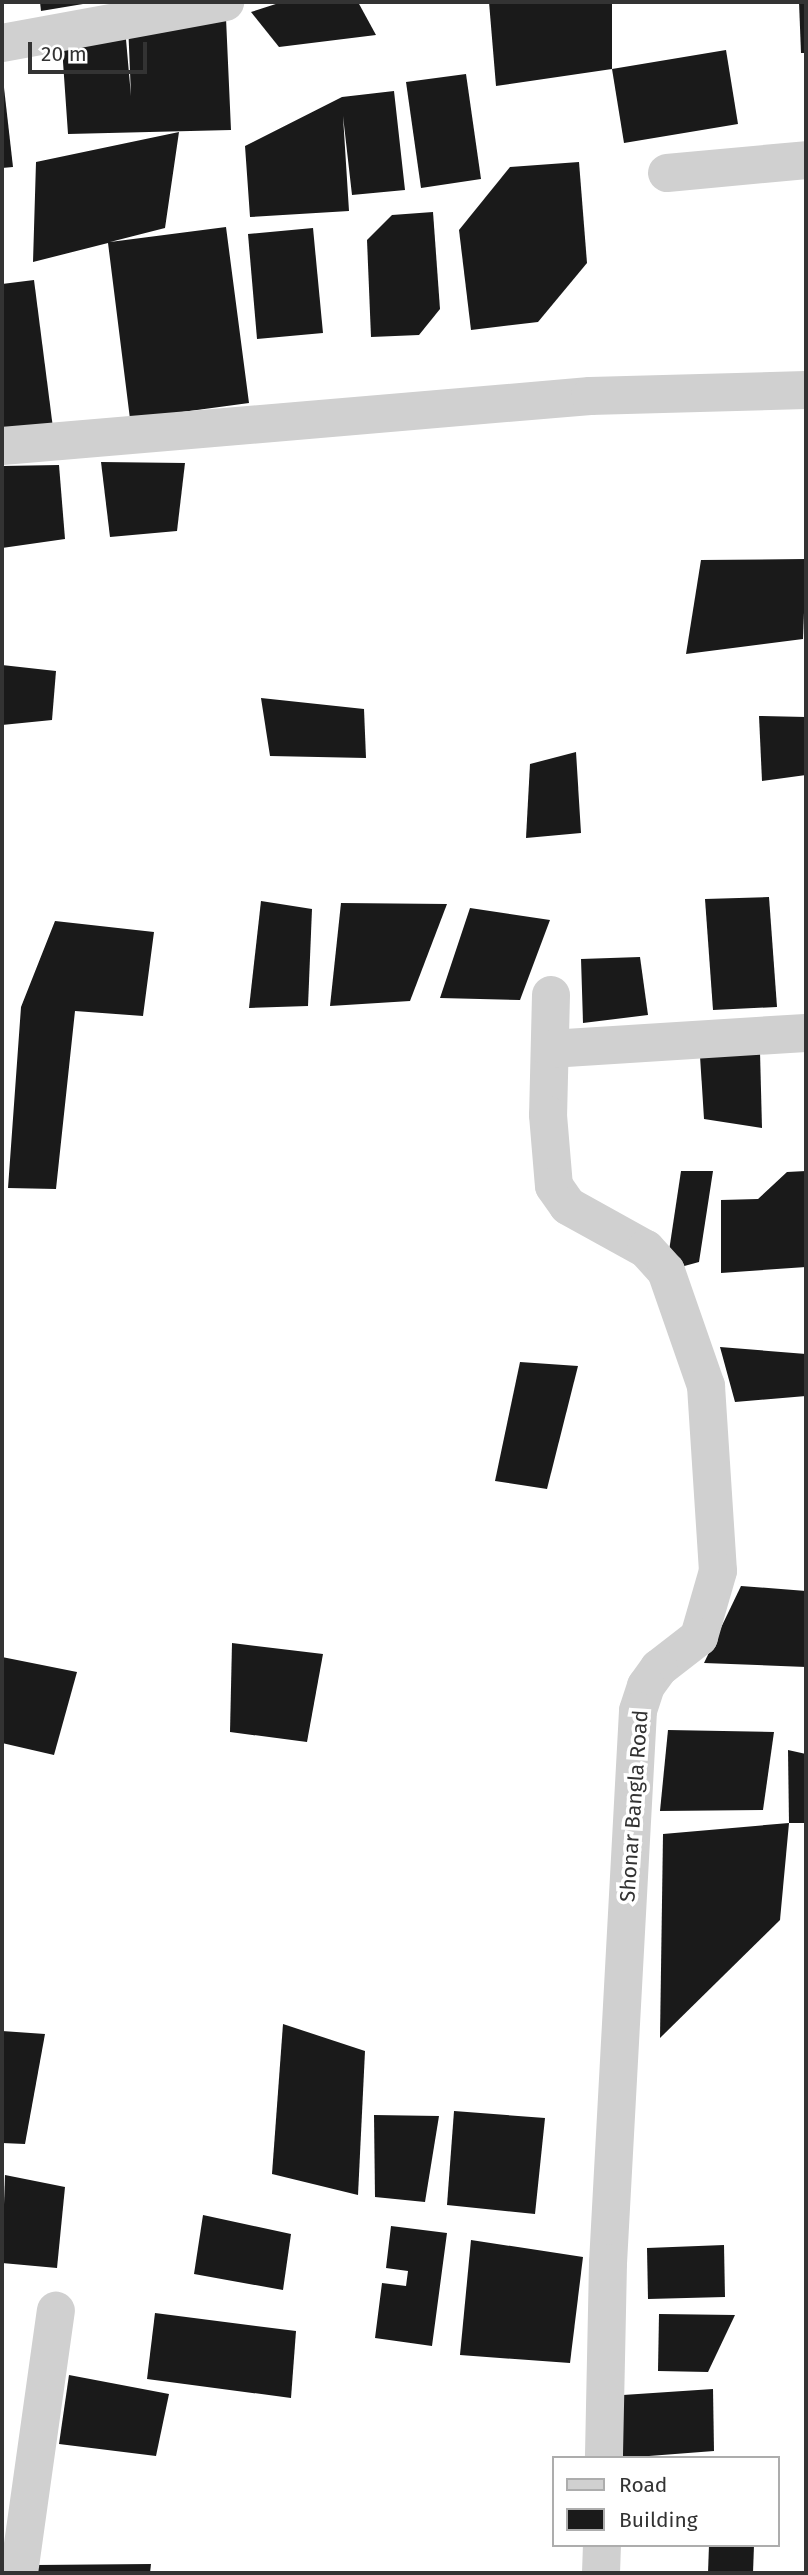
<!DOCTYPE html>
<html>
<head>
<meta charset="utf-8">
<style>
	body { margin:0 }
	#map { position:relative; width:808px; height:2575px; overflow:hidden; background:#fff; font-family:"Fira Sans",sans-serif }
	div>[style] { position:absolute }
	.building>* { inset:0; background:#1a1a1a }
	.minor>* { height:38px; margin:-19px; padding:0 19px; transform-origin:19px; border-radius:19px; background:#d0d0d0 }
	span { translate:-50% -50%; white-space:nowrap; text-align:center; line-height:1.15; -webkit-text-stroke:7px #fff; paint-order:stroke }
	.street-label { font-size:21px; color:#333 }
	.frame { position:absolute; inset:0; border:4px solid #333; pointer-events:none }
	.legend { position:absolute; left:552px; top:2456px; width:228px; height:91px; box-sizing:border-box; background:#fff; border:2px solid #adadad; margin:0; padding:9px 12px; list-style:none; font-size:21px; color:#333 }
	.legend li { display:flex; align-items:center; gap:14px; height:35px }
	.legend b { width:35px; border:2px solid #adadad }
	.scale { position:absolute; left:28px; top:42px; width:119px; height:32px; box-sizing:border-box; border:4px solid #333; border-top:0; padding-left:9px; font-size:21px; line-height:24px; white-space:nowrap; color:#333; -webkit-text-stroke:5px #fff; paint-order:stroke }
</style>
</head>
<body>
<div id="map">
	<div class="building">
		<div style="clip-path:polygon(40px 2px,89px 2px,89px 3px,41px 11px)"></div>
		<div style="clip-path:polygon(282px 2px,358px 2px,376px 35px,279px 47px,251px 12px)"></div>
		<div style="clip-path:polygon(489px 2px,612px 2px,612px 69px,496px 86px)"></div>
		<div style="clip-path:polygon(799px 2px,806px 2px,806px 53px,801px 53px)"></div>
		<div style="clip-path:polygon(226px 18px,231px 130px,68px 134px,61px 33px,125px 28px,131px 96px,128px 23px)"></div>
		<div style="clip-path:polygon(726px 50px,738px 124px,624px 143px,612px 69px)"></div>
		<div style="clip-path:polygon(2px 70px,13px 167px,2px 168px)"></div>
		<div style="clip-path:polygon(466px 74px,481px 179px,421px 188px,406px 82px)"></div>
		<div style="clip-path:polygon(394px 91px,405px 190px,352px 195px,343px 116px,349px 211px,250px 217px,245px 146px,342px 97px)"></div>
		<div style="clip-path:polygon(179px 132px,165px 228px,110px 242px,226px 227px,249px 403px,130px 419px,108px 243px,33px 262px,36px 162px)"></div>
		<div style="clip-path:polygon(579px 162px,587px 263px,538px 322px,471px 330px,459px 230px,510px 167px)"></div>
		<div style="clip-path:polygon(433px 212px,440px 309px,419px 335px,371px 337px,367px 240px,392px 215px)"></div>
		<div style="clip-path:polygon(313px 228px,323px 333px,257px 339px,248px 234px)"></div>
		<div style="clip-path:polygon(34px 280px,53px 428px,2px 434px,2px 284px)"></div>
		<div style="clip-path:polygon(101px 462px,185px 463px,177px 531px,110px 537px)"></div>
		<div style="clip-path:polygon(59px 465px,65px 539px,2px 548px,2px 466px)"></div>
		<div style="clip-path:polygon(806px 559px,803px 639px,686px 654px,701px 560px)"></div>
		<div style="clip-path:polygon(2px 665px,56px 671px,52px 720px,2px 725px)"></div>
		<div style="clip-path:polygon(261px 698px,364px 709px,366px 758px,270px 756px)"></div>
		<div style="clip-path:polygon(759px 716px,806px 717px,806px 775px,762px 781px)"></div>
		<div style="clip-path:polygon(576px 752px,581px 833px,526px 838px,530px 764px)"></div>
		<div style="clip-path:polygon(769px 897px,777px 1007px,713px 1010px,705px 899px)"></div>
		<div style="clip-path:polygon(261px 901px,312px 909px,308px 1006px,249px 1008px)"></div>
		<div style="clip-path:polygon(341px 903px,447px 904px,410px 1001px,330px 1006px)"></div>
		<div style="clip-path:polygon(470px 908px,550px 920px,520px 1000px,440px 998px)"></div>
		<div style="clip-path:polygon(55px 921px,154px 932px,143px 1016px,75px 1011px,56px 1189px,8px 1188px,21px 1007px)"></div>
		<div style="clip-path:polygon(640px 957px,648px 1015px,583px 1023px,581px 959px)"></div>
		<div style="clip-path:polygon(699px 1040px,760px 1052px,762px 1128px,704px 1119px)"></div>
		<div style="clip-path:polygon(681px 1171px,713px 1171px,699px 1262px,666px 1271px)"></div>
		<div style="clip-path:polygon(806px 1171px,806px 1267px,721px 1273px,721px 1200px,758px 1199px,787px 1172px)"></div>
		<div style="clip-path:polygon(720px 1347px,806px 1354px,806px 1396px,735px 1402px)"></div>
		<div style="clip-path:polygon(520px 1362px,578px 1366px,547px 1489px,495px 1481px)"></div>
		<div style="clip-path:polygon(741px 1586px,806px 1591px,806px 1667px,704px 1663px)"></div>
		<div style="clip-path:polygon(232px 1643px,323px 1654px,307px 1742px,230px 1732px)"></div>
		<div style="clip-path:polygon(2px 1657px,77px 1672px,54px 1755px,2px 1743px)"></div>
		<div style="clip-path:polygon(668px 1730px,774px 1732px,763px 1810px,660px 1811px)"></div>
		<div style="clip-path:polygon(788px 1750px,806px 1754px,806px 1823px,789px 1823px)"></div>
		<div style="clip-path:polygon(789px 1823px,780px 1920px,660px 2038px,663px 1834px)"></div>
		<div style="clip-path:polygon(283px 2024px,365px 2051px,358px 2195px,272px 2174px)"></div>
		<div style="clip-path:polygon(2px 2031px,45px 2034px,25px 2144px,2px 2143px)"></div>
		<div style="clip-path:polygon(454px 2111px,545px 2118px,535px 2214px,447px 2205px)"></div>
		<div style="clip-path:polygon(374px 2115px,439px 2116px,425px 2202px,375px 2197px)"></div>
		<div style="clip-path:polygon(5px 2175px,65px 2187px,57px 2268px,2px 2263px)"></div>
		<div style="clip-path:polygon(203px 2215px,291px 2234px,283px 2290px,194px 2274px)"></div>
		<div style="clip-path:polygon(391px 2226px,447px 2233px,432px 2346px,375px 2338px,382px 2283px,406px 2286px,408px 2271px,386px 2268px)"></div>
		<div style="clip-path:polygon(471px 2240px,583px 2257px,570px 2363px,460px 2355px)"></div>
		<div style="clip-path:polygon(724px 2245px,725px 2297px,648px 2299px,647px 2248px)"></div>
		<div style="clip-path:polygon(155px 2313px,296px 2331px,291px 2398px,147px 2379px)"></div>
		<div style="clip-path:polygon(659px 2314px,735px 2315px,708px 2372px,658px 2371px)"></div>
		<div style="clip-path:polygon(69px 2375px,169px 2394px,156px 2456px,59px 2444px)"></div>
		<div style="clip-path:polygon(713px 2389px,714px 2451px,623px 2458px,623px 2395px)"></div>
		<div style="clip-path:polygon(709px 2545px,754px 2545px,753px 2573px,708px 2573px)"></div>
		<div style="clip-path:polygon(151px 2564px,150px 2573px,36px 2573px,36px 2565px)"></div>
	</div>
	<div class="minor">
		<div style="left:2px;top:43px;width:227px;rotate:-10.4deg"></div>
		<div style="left:667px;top:173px;width:140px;rotate:-5.3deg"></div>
		<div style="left:2px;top:446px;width:590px;rotate:-4.86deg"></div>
		<div style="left:590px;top:396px;width:216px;rotate:-1.6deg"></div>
		<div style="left:551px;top:995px;width:120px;rotate:91.4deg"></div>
		<div style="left:548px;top:1115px;width:71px;rotate:85.2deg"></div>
		<div style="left:554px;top:1186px;width:24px;rotate:55deg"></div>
		<div style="left:568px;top:1206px;width:89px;rotate:28.9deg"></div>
		<div style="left:646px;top:1249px;width:30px;rotate:48deg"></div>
		<div style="left:666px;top:1271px;width:122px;rotate:70.8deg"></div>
		<div style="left:706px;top:1386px;width:185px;rotate:86.3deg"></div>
		<div style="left:718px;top:1571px;width:69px;rotate:106.1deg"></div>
		<div style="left:699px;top:1637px;width:51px;rotate:142.2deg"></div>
		<div style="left:659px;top:1668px;width:22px;rotate:126deg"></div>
		<div style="left:646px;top:1686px;width:26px;rotate:108deg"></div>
		<div style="left:638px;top:1711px;width:553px;rotate:93.11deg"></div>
		<div style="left:608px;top:2263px;width:195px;rotate:91.2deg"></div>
		<div style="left:550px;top:1049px;width:256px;rotate:-3.6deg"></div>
		<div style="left:19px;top:2573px;width:265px;rotate:-82deg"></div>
		<div style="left:601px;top:2573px;width:28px;rotate:-88deg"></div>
	</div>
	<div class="street-label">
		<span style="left:634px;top:1806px;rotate:-86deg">Shonar Bangla Road</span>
	</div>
	<div class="frame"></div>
	<ul class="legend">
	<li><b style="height:9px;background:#d0d0d0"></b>Road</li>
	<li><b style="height:19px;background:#1a1a1a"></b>Building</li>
	</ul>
	<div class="scale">20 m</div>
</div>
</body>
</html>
